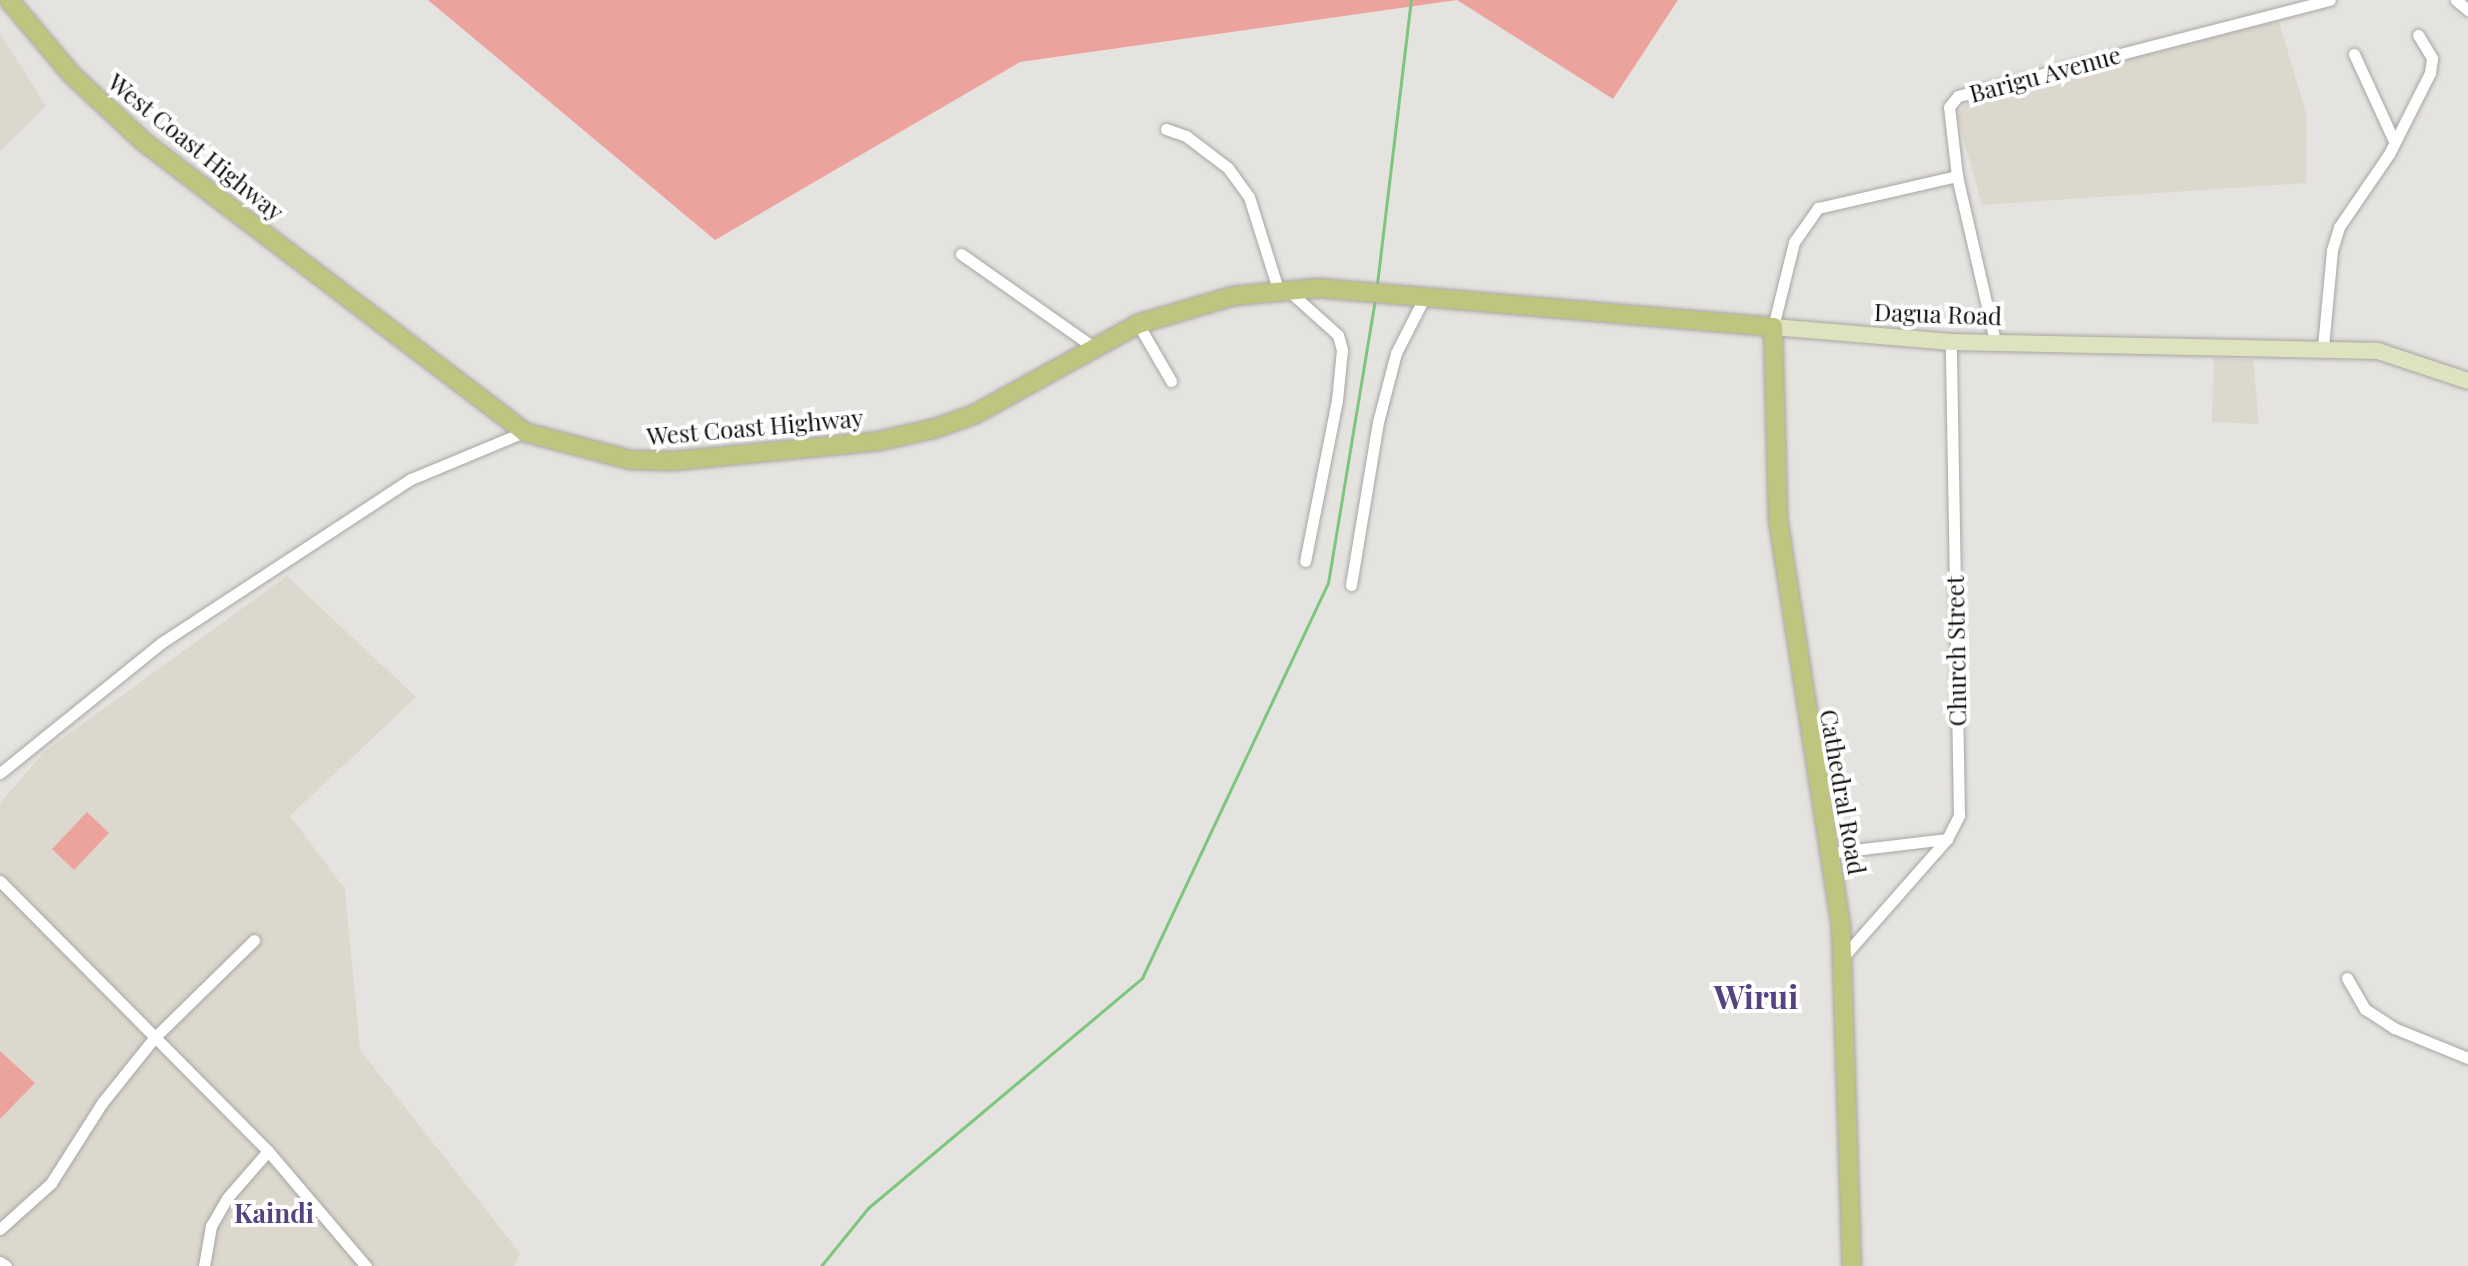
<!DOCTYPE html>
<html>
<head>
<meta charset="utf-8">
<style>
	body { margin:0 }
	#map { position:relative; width:2468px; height:1266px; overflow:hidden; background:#e5e3df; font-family:"Playfair Display",serif }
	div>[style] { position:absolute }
	.built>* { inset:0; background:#ddd8ce }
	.green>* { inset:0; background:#eca39d }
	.stream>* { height:3px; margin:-1.5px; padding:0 1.5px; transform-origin:1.5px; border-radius:1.5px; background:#7dc67e }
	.roads { filter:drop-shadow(0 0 2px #a7a6a2) drop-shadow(0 0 2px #a7a6a2) }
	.street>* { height:11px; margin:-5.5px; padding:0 5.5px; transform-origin:5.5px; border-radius:5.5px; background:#fff }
	.secondary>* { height:16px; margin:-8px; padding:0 8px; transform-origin:8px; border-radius:8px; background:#dfe2be }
	.primary>* { height:18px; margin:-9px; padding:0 9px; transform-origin:9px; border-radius:9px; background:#bfc57e }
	span { translate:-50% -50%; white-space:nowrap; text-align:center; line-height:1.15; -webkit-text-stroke:8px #fff; paint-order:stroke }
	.street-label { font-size:24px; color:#121110 }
	.neighbourhood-label { font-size:26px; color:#554381; font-weight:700 }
	.district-label { font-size:32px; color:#554381; font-weight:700 }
</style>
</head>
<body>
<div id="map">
	<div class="built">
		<div style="clip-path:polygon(2279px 21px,2307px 117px,2306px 183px,1982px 205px,1957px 116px,1969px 100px)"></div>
		<div style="clip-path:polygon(0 33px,46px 106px,0 151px)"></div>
		<div style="clip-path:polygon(2214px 358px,2253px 360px,2259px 424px,2212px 422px)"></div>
		<div style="clip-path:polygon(287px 576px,416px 697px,290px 816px,345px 889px,360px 1050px,520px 1253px,514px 1266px,0 1266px,0 803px,45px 751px)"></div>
	</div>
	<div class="green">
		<div style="clip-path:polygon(428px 0,1678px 0,1613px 99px,1457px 0,1020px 62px,715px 240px)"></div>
		<div style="clip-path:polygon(87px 812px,109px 833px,74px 870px,52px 849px)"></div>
		<div style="clip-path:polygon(0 1051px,35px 1083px,0 1119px)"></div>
	</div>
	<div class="stream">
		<div style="left:1377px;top:284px;width:286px;rotate:-83.2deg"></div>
		<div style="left:821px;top:1266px;width:75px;rotate:-51deg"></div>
		<div style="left:868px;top:1208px;width:358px;rotate:-40deg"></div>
		<div style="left:1142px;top:978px;width:437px;rotate:-64.8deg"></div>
		<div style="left:1328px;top:583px;width:287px;rotate:-80.6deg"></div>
	</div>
	<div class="roads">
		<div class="street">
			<div style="left:2456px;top:0;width:16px;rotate:40deg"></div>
			<div style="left:2354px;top:54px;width:96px;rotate:65.3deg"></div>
			<div style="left:1166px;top:129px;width:21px;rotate:19deg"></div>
			<div style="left:1186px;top:136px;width:53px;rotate:37.3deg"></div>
			<div style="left:1228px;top:168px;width:36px;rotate:54deg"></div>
			<div style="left:1249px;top:197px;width:100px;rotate:72.5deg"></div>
			<div style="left:961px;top:254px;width:160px;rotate:35.1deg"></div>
			<div style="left:1290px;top:292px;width:64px;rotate:41.9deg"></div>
			<div style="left:1338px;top:335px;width:16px;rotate:75deg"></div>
			<div style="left:1342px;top:350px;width:50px;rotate:95.7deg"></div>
			<div style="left:1337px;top:400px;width:164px;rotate:101.2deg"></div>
			<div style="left:1138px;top:324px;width:66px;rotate:59.9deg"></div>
			<div style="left:1773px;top:327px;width:88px;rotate:-76.1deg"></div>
			<div style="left:1794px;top:242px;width:42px;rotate:-54.8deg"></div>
			<div style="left:1818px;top:208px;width:143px;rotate:-13deg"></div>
			<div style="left:1995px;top:341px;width:169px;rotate:-103deg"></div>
			<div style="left:1957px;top:176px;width:69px;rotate:-96.6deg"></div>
			<div style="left:1949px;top:107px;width:14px;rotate:-51deg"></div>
			<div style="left:1958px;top:96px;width:384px;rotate:-14.5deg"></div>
			<div style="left:2323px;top:347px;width:97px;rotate:-84.7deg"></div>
			<div style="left:2332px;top:250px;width:24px;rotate:-73deg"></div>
			<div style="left:2339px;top:227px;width:88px;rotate:-55.6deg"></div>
			<div style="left:2389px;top:154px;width:91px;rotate:-63.2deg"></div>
			<div style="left:2430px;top:73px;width:15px;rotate:-82deg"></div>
			<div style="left:2432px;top:58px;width:27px;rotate:-121deg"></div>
			<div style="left:1351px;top:585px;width:165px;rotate:-80.6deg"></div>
			<div style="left:1378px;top:422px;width:71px;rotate:-75.4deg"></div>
			<div style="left:1396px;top:353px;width:62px;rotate:-63deg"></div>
			<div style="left:0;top:773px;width:207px;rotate:-38.9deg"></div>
			<div style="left:161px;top:643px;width:299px;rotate:-33.3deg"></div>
			<div style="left:411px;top:479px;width:122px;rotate:-22.6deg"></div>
			<div style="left:1829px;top:853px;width:119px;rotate:-6.8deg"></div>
			<div style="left:1947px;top:839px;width:27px;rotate:-63deg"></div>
			<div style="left:1959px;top:815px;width:473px;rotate:-91deg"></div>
			<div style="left:0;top:881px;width:380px;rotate:45.2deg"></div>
			<div style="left:268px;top:1151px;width:151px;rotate:49.6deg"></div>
			<div style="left:1843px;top:957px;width:157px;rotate:-48.6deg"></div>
			<div style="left:2347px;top:978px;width:36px;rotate:60deg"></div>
			<div style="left:2365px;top:1009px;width:35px;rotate:33deg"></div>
			<div style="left:2394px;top:1028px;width:80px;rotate:22.1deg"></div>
			<div style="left:0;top:1229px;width:69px;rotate:-42deg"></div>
			<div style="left:51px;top:1183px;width:95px;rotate:-57.5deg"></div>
			<div style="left:102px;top:1103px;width:83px;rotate:-51.3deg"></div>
			<div style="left:154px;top:1038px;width:140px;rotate:-44.4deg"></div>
			<div style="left:0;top:1262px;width:7px;rotate:34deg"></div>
			<div style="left:204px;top:1266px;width:41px;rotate:-80.1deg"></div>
			<div style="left:211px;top:1226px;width:32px;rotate:-60deg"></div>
			<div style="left:227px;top:1198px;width:62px;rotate:-48.9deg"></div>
		</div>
		<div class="secondary">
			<div style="left:1773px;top:327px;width:179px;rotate:4.8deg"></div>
			<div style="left:1951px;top:342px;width:427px;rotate:1.2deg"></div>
			<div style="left:2378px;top:351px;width:95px;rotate:18.4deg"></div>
		</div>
		<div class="primary">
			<div style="left:9px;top:0;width:97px;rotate:50deg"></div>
			<div style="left:71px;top:74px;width:100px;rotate:43deg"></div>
			<div style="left:144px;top:142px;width:478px;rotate:37.3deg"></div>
			<div style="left:524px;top:432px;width:111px;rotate:14.7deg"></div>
			<div style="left:631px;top:460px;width:42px;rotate:1.4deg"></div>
			<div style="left:673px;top:461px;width:207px;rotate:-5.5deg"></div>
			<div style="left:879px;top:441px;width:58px;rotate:-12.8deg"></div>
			<div style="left:936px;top:428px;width:41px;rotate:-19.7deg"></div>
			<div style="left:975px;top:414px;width:186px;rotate:-28.9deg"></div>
			<div style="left:1138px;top:324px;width:99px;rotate:-16.4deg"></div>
			<div style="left:1233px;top:296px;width:85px;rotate:-5.4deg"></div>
			<div style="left:1318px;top:288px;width:457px;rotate:4.9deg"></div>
			<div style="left:1773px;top:327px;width:192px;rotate:88.5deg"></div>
			<div style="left:1778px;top:519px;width:411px;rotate:81.2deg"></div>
			<div style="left:1841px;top:925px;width:341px;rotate:88.2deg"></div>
		</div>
	</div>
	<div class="street-label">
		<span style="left:2045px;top:74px;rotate:-15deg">Barigu Avenue</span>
		<span style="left:196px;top:147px;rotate:39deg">West Coast Highway</span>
		<span style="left:1938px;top:314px;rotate:2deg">Dagua Road</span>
		<span style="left:755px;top:427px;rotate:-5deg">West Coast Highway</span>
		<span style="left:1956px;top:651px;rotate:-91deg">Church Street</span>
		<span style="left:1843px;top:792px;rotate:80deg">Cathedral Road</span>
	</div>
	<div class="neighbourhood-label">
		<span style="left:274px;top:1213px">Kaindi</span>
	</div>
	<div class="district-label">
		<span style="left:1756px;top:996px">Wirui</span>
	</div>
</div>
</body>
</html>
